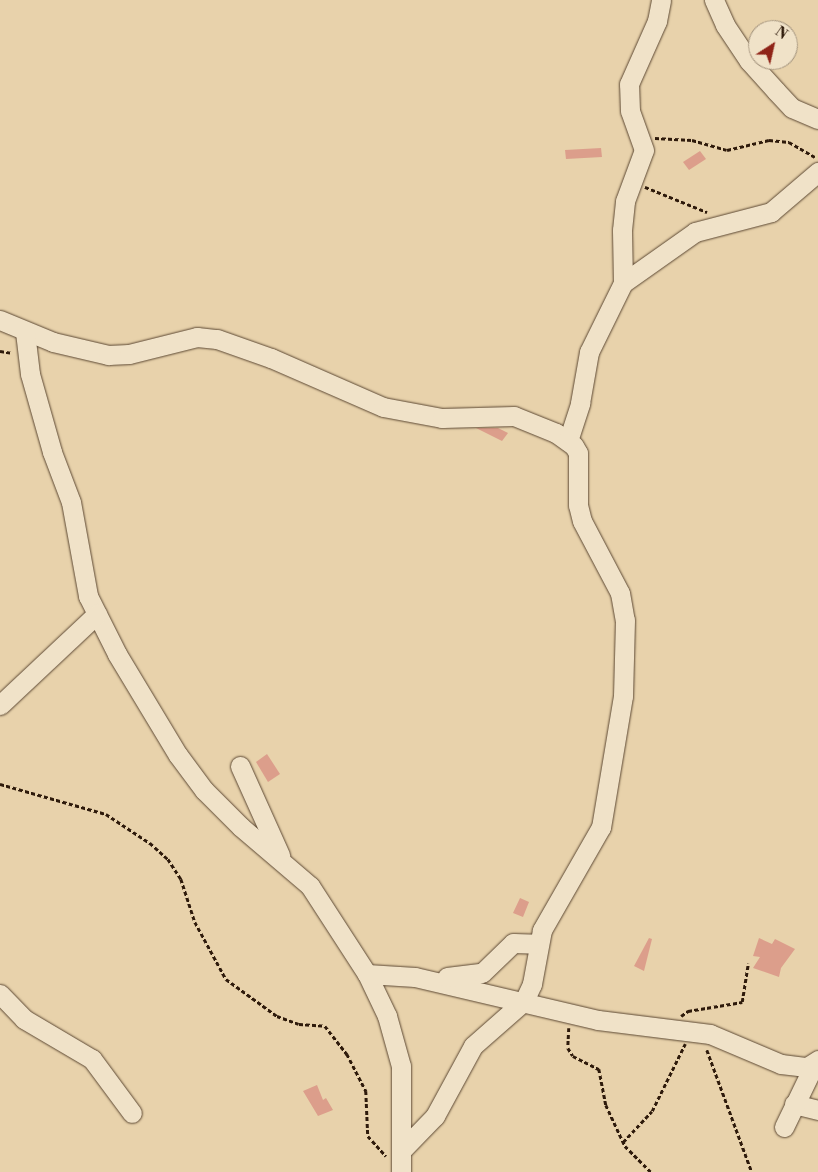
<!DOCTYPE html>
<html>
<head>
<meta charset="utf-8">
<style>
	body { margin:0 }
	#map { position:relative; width:818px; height:1172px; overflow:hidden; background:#e8d2ab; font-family:"Libre Bodoni",serif }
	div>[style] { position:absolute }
	.building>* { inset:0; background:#dc9e8b }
	.path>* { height:2.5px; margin-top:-1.25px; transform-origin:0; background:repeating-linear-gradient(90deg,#2e1a0b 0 4px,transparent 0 6.5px) }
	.roads { filter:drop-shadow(0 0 1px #5c4833) drop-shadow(0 0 1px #5c4833) }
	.minor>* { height:19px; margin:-9.5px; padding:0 9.5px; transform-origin:9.5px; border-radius:9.5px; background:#f0e2c8 }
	span { translate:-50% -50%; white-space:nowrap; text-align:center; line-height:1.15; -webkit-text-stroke:4.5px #f0e2c8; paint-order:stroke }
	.north { position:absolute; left:748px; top:20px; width:50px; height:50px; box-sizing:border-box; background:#f0e2c8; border:1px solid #a2927c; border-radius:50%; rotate:35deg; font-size:14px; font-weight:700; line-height:20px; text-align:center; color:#2e1a0b }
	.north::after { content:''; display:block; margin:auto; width:18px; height:22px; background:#8f2418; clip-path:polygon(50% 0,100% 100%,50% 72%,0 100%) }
</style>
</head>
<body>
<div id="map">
	<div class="building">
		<div style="clip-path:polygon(601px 148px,602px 157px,566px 159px,565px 150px)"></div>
		<div style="clip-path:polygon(700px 151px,706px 159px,689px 170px,683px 162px)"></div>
		<div style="clip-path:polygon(476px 428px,498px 428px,508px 433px,502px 441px)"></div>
		<div style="clip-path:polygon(267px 754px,280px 774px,268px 782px,256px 762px)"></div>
		<div style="clip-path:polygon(520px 898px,529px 902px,523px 917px,513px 913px)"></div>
		<div style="clip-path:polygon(649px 938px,652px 939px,644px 971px,634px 966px)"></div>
		<div style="clip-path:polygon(759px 938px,772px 944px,775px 939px,795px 949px,781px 968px,779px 977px,753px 968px,760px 957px,753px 956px)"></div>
		<div style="clip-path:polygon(317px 1085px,323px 1100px,326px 1098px,333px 1110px,318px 1116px,303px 1091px)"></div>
	</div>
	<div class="path">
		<div style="left:655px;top:138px;width:37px;rotate:3deg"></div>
		<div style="left:692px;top:140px;width:36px;rotate:16deg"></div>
		<div style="left:727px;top:150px;width:43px;rotate:-13.4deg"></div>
		<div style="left:769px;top:140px;width:20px;rotate:6deg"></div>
		<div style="left:789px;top:142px;width:30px;rotate:30deg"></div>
		<div style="left:645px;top:187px;width:67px;rotate:22deg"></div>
		<div style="left:0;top:351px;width:12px;rotate:9deg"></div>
		<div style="left:0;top:784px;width:110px;rotate:15.8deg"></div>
		<div style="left:106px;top:814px;width:53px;rotate:33.4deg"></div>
		<div style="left:150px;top:843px;width:24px;rotate:42deg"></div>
		<div style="left:168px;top:859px;width:24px;rotate:57deg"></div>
		<div style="left:181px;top:879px;width:45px;rotate:72deg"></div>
		<div style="left:195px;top:922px;width:65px;rotate:61.5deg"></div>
		<div style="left:226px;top:979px;width:63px;rotate:36deg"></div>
		<div style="left:277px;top:1016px;width:23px;rotate:20deg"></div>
		<div style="left:299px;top:1024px;width:26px;rotate:4deg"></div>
		<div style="left:325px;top:1026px;width:36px;rotate:52deg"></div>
		<div style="left:347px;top:1054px;width:42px;rotate:62.8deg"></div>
		<div style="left:366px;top:1091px;width:45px;rotate:87.5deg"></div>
		<div style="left:368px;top:1136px;width:27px;rotate:48deg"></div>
		<div style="left:681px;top:1016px;width:9px;rotate:-36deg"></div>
		<div style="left:688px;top:1011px;width:55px;rotate:-9.5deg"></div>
		<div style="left:742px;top:1002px;width:39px;rotate:-81deg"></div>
		<div style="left:569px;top:1028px;width:20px;rotate:93deg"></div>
		<div style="left:568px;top:1048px;width:9px;rotate:58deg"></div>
		<div style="left:573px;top:1056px;width:29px;rotate:27deg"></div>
		<div style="left:599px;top:1069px;width:37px;rotate:79deg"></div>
		<div style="left:606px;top:1105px;width:45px;rotate:65.1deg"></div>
		<div style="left:625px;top:1146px;width:37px;rotate:45deg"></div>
		<div style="left:707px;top:1050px;width:130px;rotate:69.8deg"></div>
		<div style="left:623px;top:1142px;width:42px;rotate:-46.9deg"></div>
		<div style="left:652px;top:1111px;width:75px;rotate:-63.8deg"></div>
	</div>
	<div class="roads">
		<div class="minor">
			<div style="left:714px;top:0;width:27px;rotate:66deg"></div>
			<div style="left:725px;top:25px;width:43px;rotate:56.3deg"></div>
			<div style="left:749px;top:61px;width:40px;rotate:48deg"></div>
			<div style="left:776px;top:91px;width:23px;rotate:47deg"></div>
			<div style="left:792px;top:108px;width:28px;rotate:23deg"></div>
			<div style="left:623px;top:283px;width:88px;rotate:-35.3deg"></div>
			<div style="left:695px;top:232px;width:79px;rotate:-14.7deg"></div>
			<div style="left:771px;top:212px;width:62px;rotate:-40.4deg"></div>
			<div style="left:0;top:320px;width:57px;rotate:22.5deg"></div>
			<div style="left:53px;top:342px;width:57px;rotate:13.3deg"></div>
			<div style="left:108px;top:355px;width:21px;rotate:-3deg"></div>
			<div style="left:129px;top:354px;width:70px;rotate:-14deg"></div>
			<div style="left:197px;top:337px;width:20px;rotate:6deg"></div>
			<div style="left:217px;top:339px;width:57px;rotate:19.4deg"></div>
			<div style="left:271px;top:358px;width:122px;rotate:23.6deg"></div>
			<div style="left:383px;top:407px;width:60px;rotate:10.6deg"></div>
			<div style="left:442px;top:418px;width:72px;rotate:-1.6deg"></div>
			<div style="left:514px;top:416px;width:45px;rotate:22deg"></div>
			<div style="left:556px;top:433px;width:22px;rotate:36deg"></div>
			<div style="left:574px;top:446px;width:8px;rotate:60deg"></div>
			<div style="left:578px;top:453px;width:52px;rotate:90deg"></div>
			<div style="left:578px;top:505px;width:16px;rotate:76deg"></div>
			<div style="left:582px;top:521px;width:81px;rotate:62.2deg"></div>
			<div style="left:620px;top:593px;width:27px;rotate:80deg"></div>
			<div style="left:625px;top:620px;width:76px;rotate:91.5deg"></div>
			<div style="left:623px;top:696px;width:133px;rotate:99.5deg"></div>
			<div style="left:601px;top:827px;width:119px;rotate:119.8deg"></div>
			<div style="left:542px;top:930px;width:55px;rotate:100.5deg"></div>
			<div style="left:532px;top:984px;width:19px;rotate:115deg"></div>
			<div style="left:524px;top:1001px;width:68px;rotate:138.6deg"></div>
			<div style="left:473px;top:1046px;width:80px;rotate:118.5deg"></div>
			<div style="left:435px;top:1116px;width:47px;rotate:134.1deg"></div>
			<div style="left:25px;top:332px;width:42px;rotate:83.2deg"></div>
			<div style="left:30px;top:374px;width:81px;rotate:74.2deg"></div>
			<div style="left:52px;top:452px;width:53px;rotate:69.2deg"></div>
			<div style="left:71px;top:502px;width:96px;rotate:79.7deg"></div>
			<div style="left:88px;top:596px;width:65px;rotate:63.4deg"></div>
			<div style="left:117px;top:654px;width:118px;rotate:58.9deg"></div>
			<div style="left:178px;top:755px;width:44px;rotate:53.4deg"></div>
			<div style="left:204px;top:790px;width:52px;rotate:45deg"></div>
			<div style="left:241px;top:827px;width:91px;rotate:40.5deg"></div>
			<div style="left:310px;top:886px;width:105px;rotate:57.1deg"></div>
			<div style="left:367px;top:974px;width:47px;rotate:64.5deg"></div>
			<div style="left:387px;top:1016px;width:52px;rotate:74.4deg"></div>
			<div style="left:401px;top:1066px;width:106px;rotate:90deg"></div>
			<div style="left:568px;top:441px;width:40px;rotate:-72deg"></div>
			<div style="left:580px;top:403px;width:52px;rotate:-80deg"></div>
			<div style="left:589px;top:352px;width:77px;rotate:-63.8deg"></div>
			<div style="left:623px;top:283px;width:53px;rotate:-91.1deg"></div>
			<div style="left:622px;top:230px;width:29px;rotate:-84deg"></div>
			<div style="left:625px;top:201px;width:54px;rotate:-69.6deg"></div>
			<div style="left:644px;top:150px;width:41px;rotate:-109.7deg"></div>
			<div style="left:630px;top:111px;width:27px;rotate:-92deg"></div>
			<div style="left:629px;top:84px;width:69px;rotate:-66deg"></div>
			<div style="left:657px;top:21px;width:21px;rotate:-79deg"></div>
			<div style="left:0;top:705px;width:133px;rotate:-43.2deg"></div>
			<div style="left:240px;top:766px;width:98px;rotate:65.8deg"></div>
			<div style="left:367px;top:974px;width:48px;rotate:3.6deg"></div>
			<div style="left:415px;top:977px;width:188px;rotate:13.2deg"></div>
			<div style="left:598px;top:1020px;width:113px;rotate:7.1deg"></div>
			<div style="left:710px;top:1034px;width:77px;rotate:22.9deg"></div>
			<div style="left:781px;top:1064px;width:26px;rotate:7deg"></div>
			<div style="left:807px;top:1067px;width:13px;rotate:-32deg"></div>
			<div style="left:447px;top:977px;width:35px;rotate:-7deg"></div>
			<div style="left:482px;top:973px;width:43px;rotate:-44.1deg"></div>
			<div style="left:513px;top:943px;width:24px;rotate:2deg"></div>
			<div style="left:0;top:994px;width:35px;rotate:46deg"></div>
			<div style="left:24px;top:1019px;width:79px;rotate:30.5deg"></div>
			<div style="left:92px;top:1059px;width:67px;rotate:53.5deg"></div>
			<div style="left:794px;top:1104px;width:25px;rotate:14deg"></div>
			<div style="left:784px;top:1127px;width:69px;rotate:-64.2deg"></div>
		</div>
	</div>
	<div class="north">N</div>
</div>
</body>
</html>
